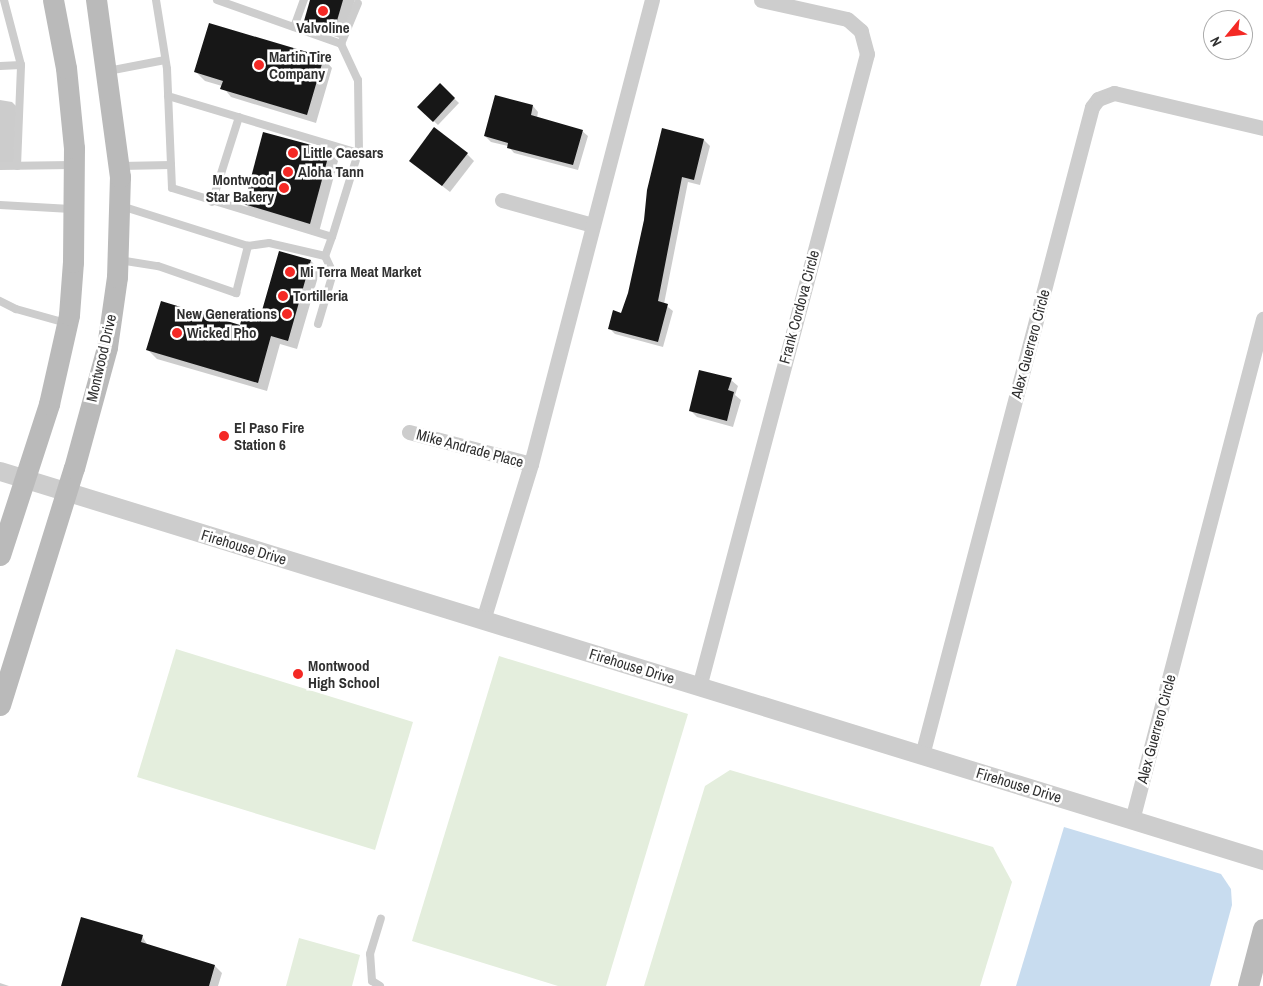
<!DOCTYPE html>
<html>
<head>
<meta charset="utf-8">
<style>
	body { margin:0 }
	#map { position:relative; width:1263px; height:986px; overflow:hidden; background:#fff; font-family:"Archivo Narrow",sans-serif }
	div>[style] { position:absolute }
	.green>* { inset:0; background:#e4eedd }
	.water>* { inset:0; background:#c8dcef }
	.shadow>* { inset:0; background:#0003 }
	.building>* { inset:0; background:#171717 }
	.service>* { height:8px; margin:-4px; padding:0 4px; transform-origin:4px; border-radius:4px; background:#cdcdcd }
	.minor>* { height:15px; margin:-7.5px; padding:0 7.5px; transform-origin:7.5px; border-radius:7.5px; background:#cdcdcd }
	.tertiary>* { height:19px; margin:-9.5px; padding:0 9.5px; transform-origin:9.5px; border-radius:9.5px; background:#cdcdcd }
	.secondary>* { height:21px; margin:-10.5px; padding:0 10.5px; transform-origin:10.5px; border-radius:10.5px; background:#bababa }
	.dots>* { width:14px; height:14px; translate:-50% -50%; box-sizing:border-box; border:2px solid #fff; border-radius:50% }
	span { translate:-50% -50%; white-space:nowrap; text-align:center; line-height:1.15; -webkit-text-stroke:5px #fff; paint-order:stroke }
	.poi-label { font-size:15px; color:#303030; font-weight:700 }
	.left { translate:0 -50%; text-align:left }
	.right { translate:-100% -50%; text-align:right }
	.street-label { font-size:15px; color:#303030 }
	.north { position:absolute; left:1203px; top:10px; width:50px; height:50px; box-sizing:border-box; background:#fff; border:1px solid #acacac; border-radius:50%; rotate:242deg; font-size:14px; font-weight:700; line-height:20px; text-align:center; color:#303030 }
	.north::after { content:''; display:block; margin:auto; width:18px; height:22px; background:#f42925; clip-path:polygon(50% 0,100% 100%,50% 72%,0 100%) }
</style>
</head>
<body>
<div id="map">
	<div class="green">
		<div style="clip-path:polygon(176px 649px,413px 722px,375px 850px,137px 777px)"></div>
		<div style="clip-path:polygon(499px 656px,688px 714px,606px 986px,558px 986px,412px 941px)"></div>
		<div style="clip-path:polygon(730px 770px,993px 847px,1012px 882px,980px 986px,644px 986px,705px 786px)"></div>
		<div style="clip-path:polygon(299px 938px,360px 955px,352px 986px,286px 986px)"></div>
	</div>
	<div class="water">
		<div style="clip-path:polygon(1064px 827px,1221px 874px,1231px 889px,1232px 905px,1210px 986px,1016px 986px)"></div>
	</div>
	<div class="shadow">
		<div style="clip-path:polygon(311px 0,355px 0,343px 39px,314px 30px,305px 21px)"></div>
		<div style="clip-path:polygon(323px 58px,332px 68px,316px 123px,231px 97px,222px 86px,205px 81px,196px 72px)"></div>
		<div style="clip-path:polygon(440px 85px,459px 103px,438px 125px,419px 107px)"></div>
		<div style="clip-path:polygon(0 100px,12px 102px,21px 111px,17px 163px,0 162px)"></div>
		<div style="clip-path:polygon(533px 106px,538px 112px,537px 118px,582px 131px,588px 136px,578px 170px,514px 153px,508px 146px,491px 142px,485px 136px)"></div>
		<div style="clip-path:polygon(663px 129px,704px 140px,710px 146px,700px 185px,688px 182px,664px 304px,673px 311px,663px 347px,615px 334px,609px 328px,622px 314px,629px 294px)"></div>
		<div style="clip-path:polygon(329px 152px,338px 161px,319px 232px,254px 213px,245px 204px)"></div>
		<div style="clip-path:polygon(467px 154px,474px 161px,450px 192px,410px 161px)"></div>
		<div style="clip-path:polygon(311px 261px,320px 270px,297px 349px,280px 344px,267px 391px,157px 359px,148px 350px,241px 326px,262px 316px)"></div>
		<div style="clip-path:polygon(731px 380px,738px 386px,735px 395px,741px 400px,733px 427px,697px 417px,690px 410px)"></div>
		<div style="clip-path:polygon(142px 936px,148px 946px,215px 966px,222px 973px,218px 986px,62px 986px)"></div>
		<div style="clip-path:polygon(0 983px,9px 986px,0 986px)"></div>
	</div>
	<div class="building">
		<div style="clip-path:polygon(310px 0,343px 0,334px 31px,304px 21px)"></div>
		<div style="clip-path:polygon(209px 23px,324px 57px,307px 115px,220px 89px,223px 81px,194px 72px)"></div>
		<div style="clip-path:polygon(440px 83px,455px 98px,433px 122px,417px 107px)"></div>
		<div style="clip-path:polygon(495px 95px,533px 105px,531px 115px,583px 130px,573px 165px,507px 148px,508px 143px,484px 136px)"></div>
		<div style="clip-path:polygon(434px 127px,468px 153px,442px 186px,409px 161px)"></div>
		<div style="clip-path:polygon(662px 128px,704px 139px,694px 180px,682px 177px,658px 301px,668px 304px,658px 342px,608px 329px,613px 310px,621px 313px,628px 293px,644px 220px,647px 190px)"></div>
		<div style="clip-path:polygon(263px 132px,330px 150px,310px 224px,244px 204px)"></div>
		<div style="clip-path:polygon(279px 251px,311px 260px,288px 341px,271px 336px,258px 383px,146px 350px,161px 301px,240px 325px,244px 309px,261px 314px)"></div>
		<div style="clip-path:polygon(699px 370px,732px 378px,728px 390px,734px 392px,727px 421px,689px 411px)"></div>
		<div style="clip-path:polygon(81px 917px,143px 935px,141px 942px,215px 965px,209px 986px,61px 986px)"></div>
	</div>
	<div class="service">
		<div style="left:156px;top:0;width:70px;rotate:80.9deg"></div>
		<div style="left:167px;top:69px;width:119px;rotate:87.6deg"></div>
		<div style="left:172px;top:188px;width:167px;rotate:17deg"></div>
		<div style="left:332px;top:237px;width:20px;rotate:110deg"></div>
		<div style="left:325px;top:256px;width:57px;rotate:-166.9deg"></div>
		<div style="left:269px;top:243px;width:21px;rotate:172deg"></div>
		<div style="left:217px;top:0;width:132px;rotate:19.5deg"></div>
		<div style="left:341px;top:44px;width:40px;rotate:65deg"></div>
		<div style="left:358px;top:80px;width:70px;rotate:89.2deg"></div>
		<div style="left:359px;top:150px;width:91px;rotate:107.2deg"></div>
		<div style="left:294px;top:27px;width:29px;rotate:-70deg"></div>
		<div style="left:341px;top:44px;width:44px;rotate:-67.5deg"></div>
		<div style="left:0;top:66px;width:21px;rotate:-3deg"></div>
		<div style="left:21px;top:65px;width:67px;rotate:-104.7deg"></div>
		<div style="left:108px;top:71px;width:58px;rotate:-10.9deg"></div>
		<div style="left:168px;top:96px;width:198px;rotate:16.7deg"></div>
		<div style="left:0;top:166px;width:72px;rotate:-0.8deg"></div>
		<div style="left:17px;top:166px;width:101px;rotate:-87.7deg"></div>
		<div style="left:121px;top:166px;width:50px;rotate:-1.1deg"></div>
		<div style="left:212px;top:202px;width:89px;rotate:-72.4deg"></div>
		<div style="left:0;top:205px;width:71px;rotate:3.2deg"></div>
		<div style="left:119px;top:260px;width:39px;rotate:9deg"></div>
		<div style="left:158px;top:266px;width:83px;rotate:19.1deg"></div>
		<div style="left:236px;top:293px;width:49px;rotate:-75.7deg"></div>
		<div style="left:248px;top:246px;width:133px;rotate:-162.5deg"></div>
		<div style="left:0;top:301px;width:18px;rotate:27deg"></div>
		<div style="left:16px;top:309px;width:52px;rotate:15.6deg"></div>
		<div style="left:318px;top:324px;width:53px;rotate:-73.6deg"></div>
		<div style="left:333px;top:273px;width:19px;rotate:-115deg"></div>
		<div style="left:380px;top:986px;width:9px;rotate:-148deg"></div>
		<div style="left:372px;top:981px;width:27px;rotate:-94deg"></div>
		<div style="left:370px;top:954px;width:37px;rotate:-73deg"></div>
	</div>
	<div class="minor">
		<div style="left:502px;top:200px;width:94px;rotate:15.4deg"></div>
		<div style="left:409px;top:432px;width:126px;rotate:14.7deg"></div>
		<div style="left:483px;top:620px;width:163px;rotate:-72.9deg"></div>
		<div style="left:531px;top:464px;width:480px;rotate:-75.4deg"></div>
		<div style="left:699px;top:687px;width:655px;rotate:-75.14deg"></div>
		<div style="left:867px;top:54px;width:24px;rotate:-105deg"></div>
		<div style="left:861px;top:31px;width:18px;rotate:-139deg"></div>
		<div style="left:847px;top:19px;width:88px;rotate:-167.5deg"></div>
		<div style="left:922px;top:755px;width:670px;rotate:-75.3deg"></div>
		<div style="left:1092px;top:107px;width:10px;rotate:-53deg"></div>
		<div style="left:1098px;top:99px;width:17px;rotate:-21deg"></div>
		<div style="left:1114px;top:93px;width:153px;rotate:13.2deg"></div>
		<div style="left:1132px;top:820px;width:518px;rotate:-75.35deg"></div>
	</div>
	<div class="tertiary">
		<div style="left:0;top:471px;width:1322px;rotate:17.12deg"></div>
	</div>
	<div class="secondary">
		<div style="left:0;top:555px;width:159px;rotate:-72deg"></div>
		<div style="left:49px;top:404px;width:91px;rotate:-77.3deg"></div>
		<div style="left:69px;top:315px;width:53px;rotate:-85.7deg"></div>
		<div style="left:73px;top:262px;width:114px;rotate:-89.5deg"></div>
		<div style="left:74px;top:148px;width:80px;rotate:-95.7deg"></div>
		<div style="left:66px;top:68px;width:69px;rotate:-100.8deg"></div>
		<div style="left:0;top:705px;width:248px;rotate:-72.7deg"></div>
		<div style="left:74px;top:468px;width:125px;rotate:-74.7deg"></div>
		<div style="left:107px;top:347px;width:71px;rotate:-81.9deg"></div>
		<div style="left:117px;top:277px;width:100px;rotate:-88.3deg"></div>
		<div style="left:120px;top:177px;width:179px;rotate:-97.7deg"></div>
		<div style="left:1248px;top:986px;width:59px;rotate:-75.3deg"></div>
	</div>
	<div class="dots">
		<div style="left:323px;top:11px;background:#f42925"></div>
		<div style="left:259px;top:65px;background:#f42925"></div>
		<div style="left:293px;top:153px;background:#f42925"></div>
		<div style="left:288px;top:172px;background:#f42925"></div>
		<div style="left:284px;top:188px;background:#f42925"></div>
		<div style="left:290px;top:272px;background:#f42925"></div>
		<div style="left:283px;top:296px;background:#f42925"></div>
		<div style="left:287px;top:314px;background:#f42925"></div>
		<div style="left:177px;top:333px;background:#f42925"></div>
		<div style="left:224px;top:436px;background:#f42925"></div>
		<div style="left:298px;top:674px;background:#f42925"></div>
	</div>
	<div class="poi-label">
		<span style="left:323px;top:28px">Valvoline</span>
		<span class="left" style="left:269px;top:65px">Martin Tire<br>Company</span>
		<span class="left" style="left:303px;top:153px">Little Caesars</span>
		<span class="left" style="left:298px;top:172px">Aloha Tann</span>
		<span class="right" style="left:274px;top:188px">Montwood<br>Star Bakery</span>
		<span class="left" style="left:300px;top:272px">Mi Terra Meat Market</span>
		<span class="left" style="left:293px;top:296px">Tortilleria</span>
		<span class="right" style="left:277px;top:314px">New Generations</span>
		<span class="left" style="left:187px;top:333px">Wicked Pho</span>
		<span class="left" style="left:234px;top:436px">El Paso Fire<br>Station 6</span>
		<span class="left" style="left:308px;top:674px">Montwood<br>High School</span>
	</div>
	<div class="street-label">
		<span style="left:799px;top:307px;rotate:-75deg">Frank Cordova Circle</span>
		<span style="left:1030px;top:344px;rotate:-75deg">Alex Guerrero Circle</span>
		<span style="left:101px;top:358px;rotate:-77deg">Montwood Drive</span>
		<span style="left:470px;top:448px;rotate:15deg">Mike Andrade Place</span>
		<span style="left:244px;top:547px;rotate:17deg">Firehouse Drive</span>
		<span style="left:632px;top:666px;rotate:17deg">Firehouse Drive</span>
		<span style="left:1156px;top:729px;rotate:-75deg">Alex Guerrero Circle</span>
		<span style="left:1019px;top:785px;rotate:17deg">Firehouse Drive</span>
	</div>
	<div class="north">N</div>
</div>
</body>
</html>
